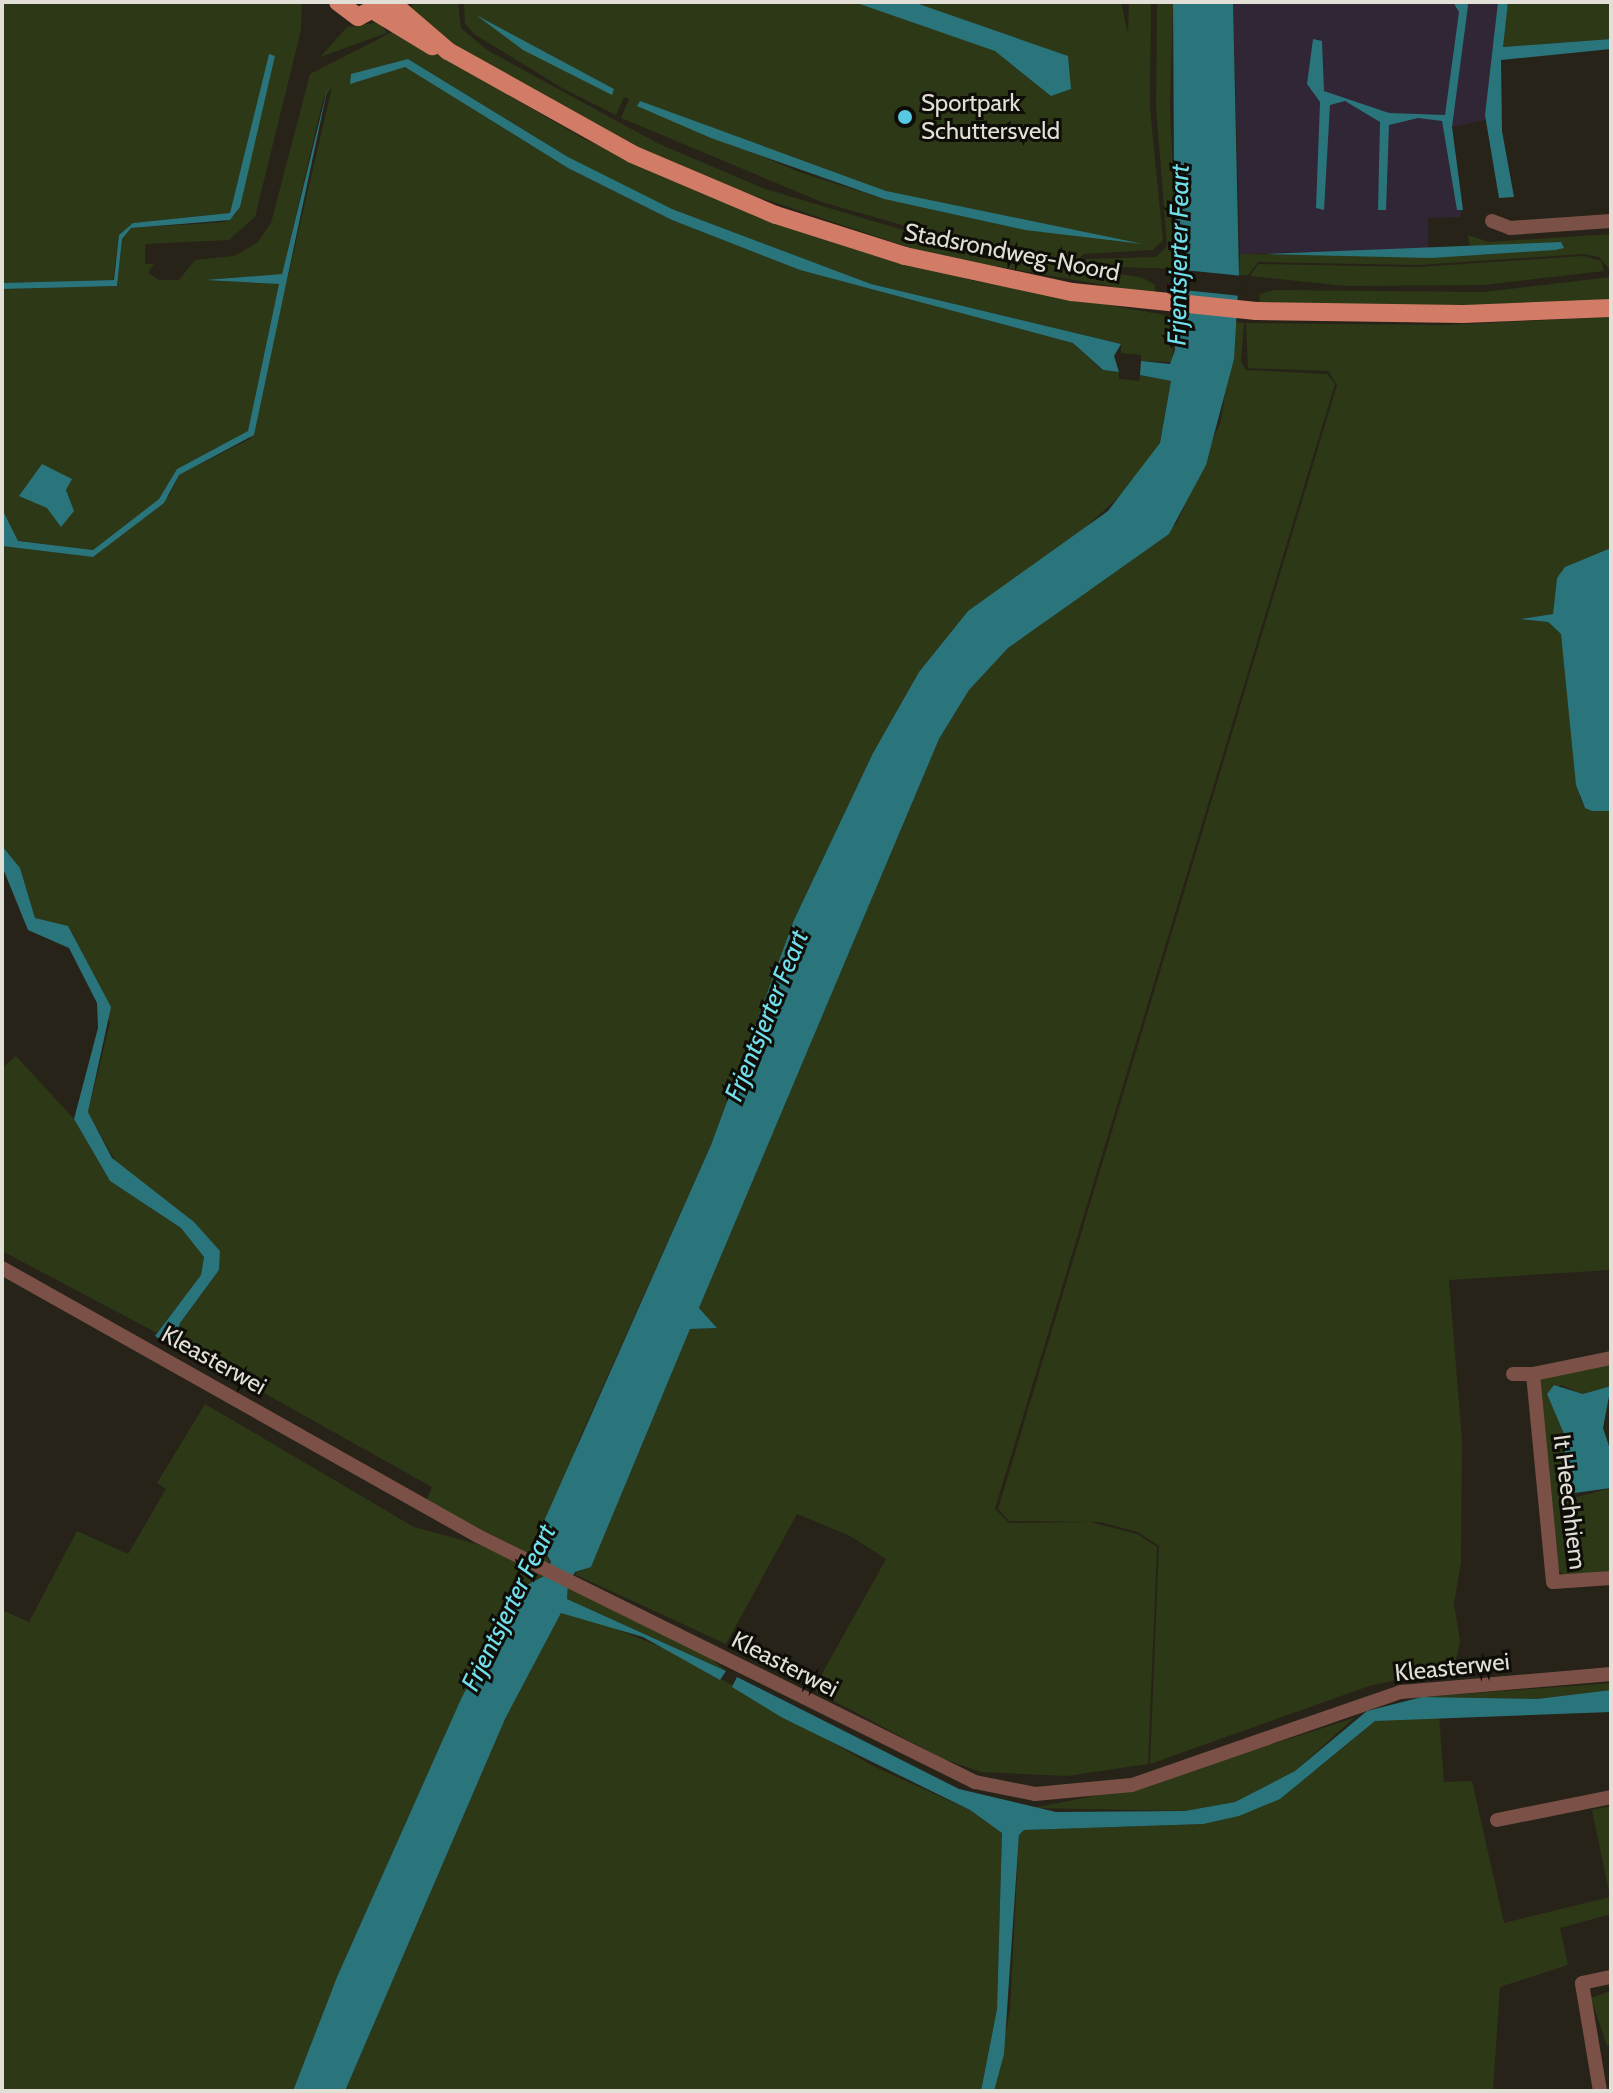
<!DOCTYPE html>
<html>
<head>
<meta charset="utf-8">
<style>
	body { margin:0 }
	#map { position:relative; width:1613px; height:2093px; overflow:hidden; background:#282318; font-family:Cabin,sans-serif }
	div>[style] { position:absolute }
	.industrial>* { inset:0; background:#302635 }
	.green>* { inset:0; background:#2d3816 }
	.water>* { inset:0; background:#2a747c }
	.pier>* { inset:0; background:#282318 }
	.minor>* { height:14px; margin:-7px; padding:0 7px; transform-origin:7px; border-radius:7px; background:#7b5147 }
	.major>* { height:18px; margin:-9px; padding:0 9px; transform-origin:9px; border-radius:9px; background:#d27c67 }
	.dots>* { width:22px; height:22px; translate:-50% -50%; box-sizing:border-box; border:4px solid #0f0d08; border-radius:50% }
	span { translate:-50% -50%; white-space:nowrap; text-align:center; line-height:1.15; -webkit-text-stroke:6px #0f0d08; paint-order:stroke }
	.poi-label { font-size:24px; color:#e2dfd7 }
	.left { translate:0 -50%; text-align:left }
	.street-label { font-size:24px; color:#e2dfd7 }
	.water-label { font-size:26px; color:#71dfec; font-style:italic }
	.frame { position:absolute; inset:0; border:4px solid #e2dfd7; pointer-events:none }
</style>
</head>
<body>
<div id="map">
	<div class="industrial">
		<div style="clip-path:polygon(1233px 2px,1498px 2px,1486px 120px,1452px 127px,1463px 209px,1460px 217px,1428px 218px,1428px 249px,1240px 254px)"></div>
	</div>
	<div class="green">
		<div style="clip-path:polygon(2px 2px,302px 2px,301px 30px,255px 217px,229px 240px,145px 244px,145px 264px,154px 264px,148px 273px,159px 280px,179px 280px,195px 260px,234px 256px,257px 243px,271px 223px,310px 74px,396px 30px,584px 139px,784px 226px,974px 281px,1176px 317px,1172px 362px,1141px 361px,1141px 355px,1121px 353px,1121px 344px,871px 284px,672px 209px,568px 157px,408px 59px,349px 77px,405px 67px,568px 168px,672px 220px,800px 270px,1073px 343px,1102px 370px,1119px 372px,1119px 379px,1139px 381px,1140px 375px,1171px 381px,1160px 443px,1139px 478px,1082px 531px,968px 611px,919px 672px,873px 753px,794px 920px,711px 1145px,579px 1440px,542px 1545px,550px 1564px,426px 1502px,432px 1487px,176px 1344px,180px 1323px,219px 1270px,136px 1177px,118px 1166px,88px 1112px,110px 1023px,72px 933px,35px 918px,20px 868px,2px 846px,2px 546px,93px 557px,169px 496px,179px 475px,250px 439px,332px 87px,323px 100px,282px 274px,205px 280px,279px 284px,248px 431px,177px 469px,159px 499px,93px 550px,18px 541px,2px 509px,2px 289px,117px 286px,122px 239px,131px 228px,226px 222px,236px 214px,275px 56px,269px 55px,230px 213px,133px 223px,119px 235px,113px 280px,2px 283px)"></div>
		<div style="clip-path:polygon(414px 2px,458px 2px,461px 28px,487px 50px,657px 143px,765px 189px,960px 247px,1143px 278px,1155px 285px,1155px 294px,932px 255px,743px 192px,656px 157px,463px 50px,409px 12px)"></div>
		<div style="clip-path:polygon(evenodd,464px 2px,1121px 2px,1128px 34px,1129px 2px,1151px 2px,1150px 108px,1163px 240px,1153px 250px,1084px 254px,1072px 264px,961px 242px,822px 202px,621px 118px,629px 99px,624px 97px,616px 115px,562px 88px,474px 34px,465px 24px,464px 2px,636px 103px,793px 165px,1025px 230px,884px 199px,799px 172px,636px 103px)"></div>
		<div style="clip-path:polygon(1157px 2px,1173px 2px,1170px 107px,1178px 269px,1086px 266px,1086px 259px,1156px 257px,1167px 246px,1156px 107px)"></div>
		<div style="clip-path:polygon(1508px 2px,1611px 2px,1611px 39px,1502px 47px)"></div>
		<div style="clip-path:polygon(380px 22px,387px 33px,320px 57px,347px 27px)"></div>
		<div style="clip-path:polygon(1611px 234px,1611px 271px,1599px 257px,1583px 254px,1419px 265px,1258px 262px,1248px 275px,1239px 275px,1240px 254px,1483px 255px,1563px 247px,1561px 242px,1470px 247px,1468px 235px,1489px 242px)"></div>
		<div style="clip-path:polygon(1583px 256px,1601px 261px,1604px 271px,1483px 285px,1345px 286px,1250px 276px,1258px 264px,1419px 267px)"></div>
		<div style="clip-path:polygon(1611px 277px,1611px 300px,1387px 307px,1259px 302px,1260px 294px,1274px 290px,1483px 292px)"></div>
		<div style="clip-path:polygon(1611px 317px,1611px 548px,1557px 578px,1553px 614px,1520px 619px,1547px 622px,1561px 634px,1580px 798px,1585px 808px,1611px 811px,1611px 1270px,1449px 1280px,1462px 1440px,1461px 1563px,1454px 1603px,1460px 1642px,1454px 1667px,1369px 1686px,1150px 1764px,1159px 1546px,1138px 1532px,1100px 1522px,1009px 1521px,998px 1509px,1337px 385px,1328px 371px,1248px 368px,1246px 323px,1446px 325px)"></div>
		<div style="clip-path:polygon(1235px 322px,1244px 323px,1241px 362px,1246px 370px,1327px 374px,1335px 384px,995px 1509px,1009px 1523px,1090px 1522px,1137px 1534px,1157px 1547px,1148px 1764px,1067px 1776px,981px 1772px,944px 1759px,813px 1690px,886px 1559px,850px 1536px,797px 1514px,726px 1644px,574px 1574px,591px 1566px,690px 1329px,717px 1328px,699px 1308px,939px 739px,969px 690px,1008px 648px,1177px 523px,1221px 421px)"></div>
		<div style="clip-path:polygon(16px 1056px,74px 1119px,110px 1181px,181px 1228px,204px 1257px,201px 1275px,157px 1333px,2px 1251px,2px 1068px)"></div>
		<div style="clip-path:polygon(1611px 1362px,1611px 1386px,1583px 1394px,1561px 1385px,1547px 1394px,1564px 1434px,1566px 1486px,1573px 1498px,1611px 1488px,1611px 1573px,1566px 1576px,1558px 1570px,1537px 1389px,1544px 1373px)"></div>
		<div style="clip-path:polygon(205px 1404px,414px 1527px,480px 1545px,546px 1575px,461px 1699px,337px 1977px,293px 2091px,2px 2091px,2px 1610px,29px 1622px,77px 1531px,128px 1554px,166px 1489px,157px 1483px)"></div>
		<div style="clip-path:polygon(568px 1584px,710px 1658px,726px 1671px,567px 1599px)"></div>
		<div style="clip-path:polygon(570px 1611px,674px 1652px,875px 1767px,970px 1810px,1002px 1833px,997px 2009px,981px 2091px,345px 2091px,505px 1719px,561px 1613px)"></div>
		<div style="clip-path:polygon(1611px 1683px,1611px 1690px,1537px 1699px,1422px 1697px)"></div>
		<div style="clip-path:polygon(1439px 1715px,1444px 1782px,1472px 1781px,1504px 1923px,1610px 1897px,1592px 1810px,1611px 1806px,1611px 1914px,1560px 1928px,1568px 1965px,1500px 1987px,1493px 2091px,994px 2091px,1010px 2010px,1019px 1835px,1024px 1830px,1203px 1824px,1316px 1770px,1375px 1721px)"></div>
		<div style="clip-path:polygon(1354px 1718px,1295px 1771px,1235px 1802px,1185px 1811px,1032px 1808px,1136px 1788px)"></div>
		<div style="clip-path:polygon(1611px 1991px,1611px 2045px,1607px 2046px,1591px 1998px)"></div>
	</div>
	<div class="water">
		<div style="clip-path:polygon(854px 2px,913px 2px,1068px 56px,1071px 89px,1051px 96px,995px 51px)"></div>
		<div style="clip-path:polygon(1173px 2px,1233px 2px,1239px 275px,1234px 359px,1206px 465px,1169px 534px,1008px 648px,969px 690px,939px 739px,699px 1308px,717px 1328px,690px 1329px,591px 1567px,575px 1572px,568px 1584px,567px 1599px,726px 1671px,720px 1680px,643px 1637px,561px 1613px,505px 1719px,345px 2091px,293px 2091px,337px 1977px,461px 1699px,518px 1590px,546px 1575px,551px 1562px,537px 1537px,711px 1145px,794px 920px,873px 753px,919px 672px,968px 611px,1108px 511px,1160px 443px,1171px 381px,1140px 375px,1141px 361px,1170px 364px,1175px 350px)"></div>
		<div style="clip-path:polygon(1453px 2px,1467px 2px,1468px 6px,1452px 127px,1463px 210px,1457px 210px,1442px 121px,1418px 118px,1389px 125px,1386px 210px,1378px 210px,1380px 122px,1345px 101px,1330px 105px,1324px 210px,1316px 208px,1320px 102px,1307px 84px,1313px 39px,1322px 41px,1324px 91px,1389px 113px,1445px 115px,1459px 12px)"></div>
		<div style="clip-path:polygon(1498px 2px,1508px 2px,1503px 47px,1611px 39px,1611px 49px,1501px 60px,1502px 131px,1514px 197px,1499px 198px,1485px 115px)"></div>
		<div style="clip-path:polygon(476px 15px,614px 89px,612px 95px,523px 50px)"></div>
		<div style="clip-path:polygon(269px 54px,275px 56px,240px 207px,230px 220px,131px 228px,122px 239px,117px 286px,2px 289px,2px 283px,114px 280px,119px 235px,133px 223px,230px 213px)"></div>
		<div style="clip-path:polygon(408px 59px,568px 157px,672px 209px,871px 284px,1121px 344px,1114px 356px,1119px 372px,1103px 370px,1073px 343px,800px 270px,672px 220px,568px 168px,405px 67px,350px 84px,351px 74px)"></div>
		<div style="clip-path:polygon(328px 86px,254px 435px,179px 475px,164px 503px,93px 557px,2px 546px,2px 509px,18px 541px,93px 550px,159px 499px,177px 469px,248px 431px,279px 284px,205px 280px,282px 274px)"></div>
		<div style="clip-path:polygon(640px 101px,886px 191px,1143px 244px,1025px 230px,884px 199px,711px 138px,637px 106px)"></div>
		<div style="clip-path:polygon(1561px 242px,1564px 248px,1555px 250px,1431px 258px,1264px 254px)"></div>
		<div style="clip-path:polygon(42px 464px,72px 479px,66px 490px,74px 511px,61px 527px,47px 508px,19px 496px)"></div>
		<div style="clip-path:polygon(1611px 548px,1611px 811px,1592px 811px,1585px 808px,1576px 785px,1561px 634px,1548px 622px,1520px 619px,1553px 614px,1557px 578px,1565px 567px)"></div>
		<div style="clip-path:polygon(2px 846px,20px 868px,35px 918px,68px 926px,111px 1007px,88px 1112px,112px 1158px,194px 1222px,220px 1251px,219px 1270px,180px 1323px,173px 1347px,155px 1336px,201px 1275px,204px 1257px,181px 1228px,110px 1181px,74px 1119px,98px 1028px,97px 1003px,69px 948px,28px 930px,2px 866px)"></div>
		<div style="clip-path:polygon(1554px 1385px,1583px 1394px,1611px 1386px,1603px 1428px,1611px 1452px,1611px 1488px,1567px 1494px,1564px 1434px,1547px 1394px)"></div>
		<div style="clip-path:polygon(737px 1677px,959px 1789px,1056px 1812px,1185px 1811px,1235px 1802px,1295px 1771px,1367px 1711px,1422px 1697px,1537px 1699px,1611px 1690px,1611px 1712px,1375px 1721px,1280px 1799px,1239px 1816px,1203px 1824px,1024px 1830px,1019px 1835px,1004px 2054px,994px 2091px,981px 2091px,997px 2009px,1002px 1833px,970px 1810px,781px 1717px,732px 1687px)"></div>
	</div>
	<div class="pier">
		<div style="clip-path:polygon(1174px 269px,1243px 276px,1241px 296px,1174px 289px)"></div>
	</div>
	<div class="minor">
		<div style="left:1492px;top:221px;width:19px;rotate:21deg"></div>
		<div style="left:1510px;top:228px;width:101px;rotate:-4deg"></div>
		<div style="left:2px;top:1268px;width:546px;rotate:29.38deg"></div>
		<div style="left:478px;top:1536px;width:555px;rotate:26.33deg"></div>
		<div style="left:975px;top:1782px;width:61px;rotate:11.3deg"></div>
		<div style="left:1035px;top:1794px;width:97px;rotate:-5.3deg"></div>
		<div style="left:1132px;top:1785px;width:285px;rotate:-19.1deg"></div>
		<div style="left:1401px;top:1692px;width:211px;rotate:-4.9deg"></div>
		<div style="left:1611px;top:1358px;width:80px;rotate:168.4deg"></div>
		<div style="left:1533px;top:1374px;width:209px;rotate:84.5deg"></div>
		<div style="left:1553px;top:1582px;width:58px;rotate:-3.9deg"></div>
		<div style="left:1513px;top:1374px;width:20px"></div>
		<div style="left:1497px;top:1820px;width:116px;rotate:-11.4deg"></div>
		<div style="left:1600px;top:2091px;width:109px;rotate:-99.5deg"></div>
		<div style="left:1582px;top:1983px;width:30px;rotate:-12deg"></div>
	</div>
	<div class="major">
		<div style="left:338px;top:2px;width:25px;rotate:37deg"></div>
		<div style="left:358px;top:17px;width:30px;rotate:-28deg"></div>
		<div style="left:391px;top:2px;width:75px;rotate:40.7deg"></div>
		<div style="left:448px;top:51px;width:211px;rotate:29.2deg"></div>
		<div style="left:632px;top:154px;width:156px;rotate:23deg"></div>
		<div style="left:776px;top:215px;width:135px;rotate:17.6deg"></div>
		<div style="left:905px;top:256px;width:171px;rotate:12.2deg"></div>
		<div style="left:1072px;top:292px;width:185px;rotate:5.9deg"></div>
		<div style="left:1256px;top:311px;width:207px;rotate:0.8deg"></div>
		<div style="left:1463px;top:314px;width:148px;rotate:-2.3deg"></div>
		<div style="left:376px;top:12px;width:66px;rotate:31.3deg"></div>
	</div>
	<div class="dots">
		<div style="left:905px;top:117px;background:#57c9e3"></div>
	</div>
	<div class="poi-label">
		<span class="left" style="left:921px;top:117px">Sportpark<br>Schuttersveld</span>
	</div>
	<div class="street-label">
		<span style="left:1012px;top:252px;rotate:11deg">Stadsrondweg-Noord</span>
		<span style="left:214px;top:1360px;rotate:29deg">Kleasterwei</span>
		<span style="left:1570px;top:1502px;rotate:83deg">It Heechhiem</span>
		<span style="left:785px;top:1664px;rotate:27deg">Kleasterwei</span>
		<span style="left:1452px;top:1667px;rotate:-6deg">Kleasterwei</span>
	</div>
	<div class="water-label">
		<span style="left:1179px;top:255px;rotate:-89deg">Frjentsjerter Feart</span>
		<span style="left:767px;top:1016px;rotate:-68deg">Frjentsjerter Feart</span>
		<span style="left:509px;top:1608px;rotate:-64deg">Frjentsjerter Feart</span>
	</div>
	<div class="frame"></div>
</div>
</body>
</html>
